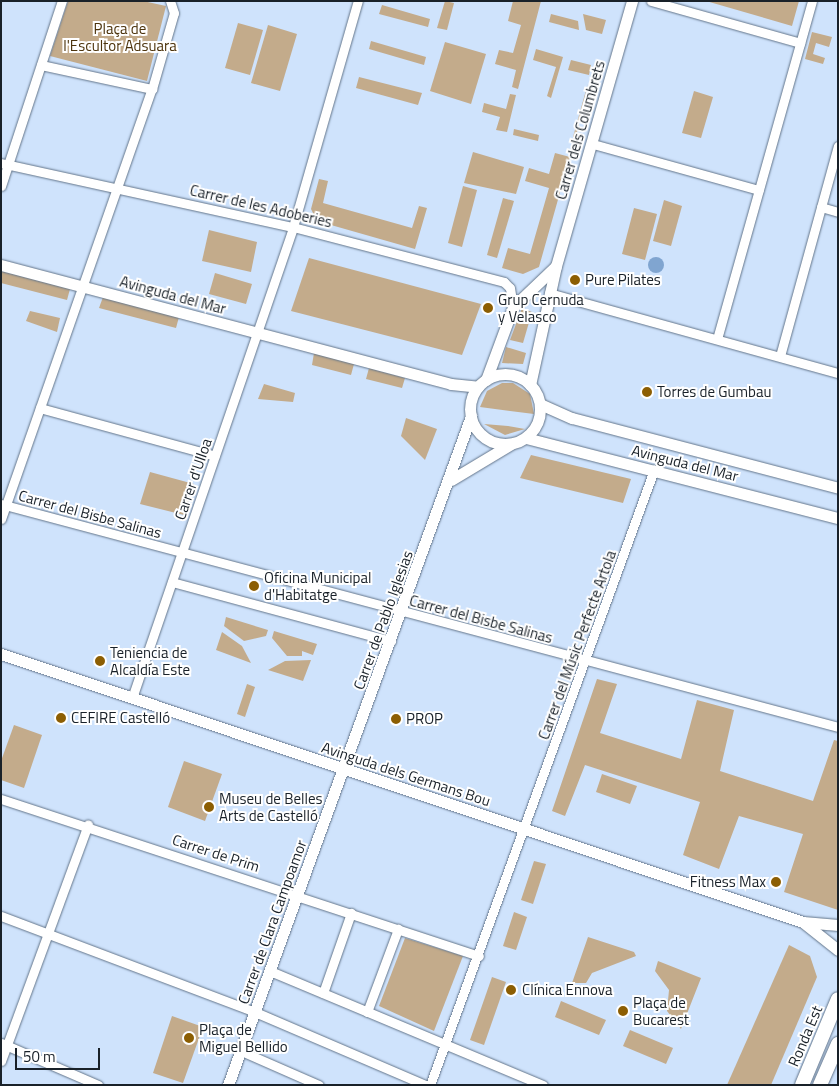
<!DOCTYPE html>
<html>
<head>
<meta charset="utf-8">
<style>
	body { margin:0 }
	#map { position:relative; width:839px; height:1086px; overflow:hidden; background:#cfe3fc; font-family:"Titillium Web",sans-serif }
	div>[style] { position:absolute }
	.green>* { inset:0; background:#c3ab8b }
	.water>* { inset:0; background:#80a5d0 }
	.round { border-radius:50% }
	.roads { filter:drop-shadow(0 0 1px #63758a) drop-shadow(0 0 1px #63758a) }
	.minor>* { height:9px; margin:-4.5px; padding:0 4.5px; transform-origin:4.5px; border-radius:4.5px; background:#fff }
	.tertiary>* { height:11px; margin:-5.5px; padding:0 5.5px; transform-origin:5.5px; border-radius:5.5px; background:#fff }
	.tertiary>.ring { margin:-5.5px; padding:0; box-sizing:content-box; background:none; border:11px solid #fff; border-radius:50% }
	.primary>* { height:14px; margin:-7px; padding:0 7px; transform-origin:7px; border-radius:7px; background:#fff }
	.dots>* { width:14px; height:14px; translate:-50% -50%; box-sizing:border-box; border:2px solid #fff; border-radius:50% }
	span { translate:-50% -50%; white-space:nowrap; text-align:center; line-height:1.15; -webkit-text-stroke:4px #fff; paint-order:stroke }
	.park-label { font-size:15px; color:#4c330c }
	.street-label { font-size:15px; color:#192129 }
	.poi-label { font-size:15px; color:#192129 }
	.left { translate:0 -50%; text-align:left }
	.right { translate:-100% -50%; text-align:right }
	.frame { position:absolute; inset:0; border:2px solid #192129; pointer-events:none }
	.scale { position:absolute; left:15px; top:1048px; width:85px; height:22px; box-sizing:border-box; border:2px solid #192129; border-top:0; padding-left:6px; font-size:15px; line-height:18px; white-space:nowrap; color:#192129; -webkit-text-stroke:4px #fff; paint-order:stroke }
</style>
</head>
<body>
<div id="map">
	<div class="green">
		<div style="clip-path:polygon(68px 1px,143px 1px,166px 6px,147px 81px,50px 56px)"></div>
		<div style="clip-path:polygon(445px 1px,454px 3px,447px 30px,437px 28px)"></div>
		<div style="clip-path:polygon(513px 1px,541px 1px,518px 89px,512px 87px,516px 70px,495px 64px,499px 50px,513px 53px,521px 25px,508px 21px)"></div>
		<div style="clip-path:polygon(706px 1px,799px 1px,792px 26px)"></div>
		<div style="clip-path:polygon(382px 5px,430px 19px,428px 27px,379px 14px)"></div>
		<div style="clip-path:polygon(551px 14px,578px 21px,579px 30px,549px 22px)"></div>
		<div style="clip-path:polygon(583px 14px,606px 20px,602px 34px,586px 30px)"></div>
		<div style="clip-path:polygon(238px 23px,263px 30px,250px 75px,225px 68px)"></div>
		<div style="clip-path:polygon(268px 25px,297px 34px,280px 91px,251px 83px)"></div>
		<div style="clip-path:polygon(812px 32px,832px 37px,829px 47px,816px 43px,813px 54px,825px 58px,823px 64px,805px 59px)"></div>
		<div style="clip-path:polygon(371px 41px,426px 57px,424px 65px,369px 49px)"></div>
		<div style="clip-path:polygon(445px 42px,486px 54px,471px 104px,430px 91px)"></div>
		<div style="clip-path:polygon(536px 49px,563px 57px,551px 98px,547px 96px,556px 67px,533px 60px)"></div>
		<div style="clip-path:polygon(571px 60px,591px 65px,589px 75px,568px 70px)"></div>
		<div style="clip-path:polygon(359px 77px,422px 93px,418px 105px,356px 88px)"></div>
		<div style="clip-path:polygon(588px 83px,576px 137px,573px 137px)"></div>
		<div style="clip-path:polygon(694px 91px,713px 97px,701px 138px,682px 133px)"></div>
		<div style="clip-path:polygon(510px 94px,516px 95px,507px 132px,496px 130px,500px 117px,482px 112px,484px 103px,506px 109px)"></div>
		<div style="clip-path:polygon(514px 129px,539px 135px,538px 141px,513px 135px)"></div>
		<div style="clip-path:polygon(473px 152px,524px 167px,516px 194px,464px 183px)"></div>
		<div style="clip-path:polygon(555px 153px,570px 157px,539px 267px,523px 274px,502px 268px,508px 248px,530px 254px,549px 188px,525px 181px,529px 168px,549px 174px)"></div>
		<div style="clip-path:polygon(319px 179px,328px 181px,323px 203px,412px 228px,419px 206px,427px 208px,415px 249px,317px 221px,311px 209px)"></div>
		<div style="clip-path:polygon(463px 186px,477px 190px,462px 247px,448px 243px)"></div>
		<div style="clip-path:polygon(503px 198px,514px 201px,497px 258px,487px 255px)"></div>
		<div style="clip-path:polygon(664px 200px,682px 206px,671px 246px,653px 241px)"></div>
		<div style="clip-path:polygon(634px 208px,657px 214px,645px 260px,622px 254px)"></div>
		<div style="clip-path:polygon(209px 230px,257px 242px,251px 272px,202px 261px)"></div>
		<div style="clip-path:polygon(309px 258px,481px 304px,462px 355px,291px 311px)"></div>
		<div style="clip-path:polygon(1px 271px,70px 289px,67px 300px,1px 283px)"></div>
		<div style="clip-path:polygon(215px 273px,252px 284px,246px 304px,209px 294px)"></div>
		<div style="clip-path:polygon(103px 297px,179px 317px,176px 328px,99px 308px)"></div>
		<div style="clip-path:polygon(522px 308px,532px 312px,523px 343px,510px 340px)"></div>
		<div style="clip-path:polygon(30px 311px,60px 318px,57px 332px,26px 321px)"></div>
		<div style="clip-path:polygon(506px 347px,526px 353px,523px 364px,502px 363px)"></div>
		<div style="clip-path:polygon(314px 353px,354px 364px,351px 375px,312px 365px)"></div>
		<div style="clip-path:polygon(369px 368px,405px 378px,402px 388px,366px 379px)"></div>
		<div style="clip-path:polygon(502px 383px,513px 383px,530px 394px,534px 414px,480px 407px,487px 391px)"></div>
		<div style="clip-path:polygon(264px 384px,295px 393px,293px 402px,258px 399px)"></div>
		<div style="clip-path:polygon(406px 418px,437px 429px,425px 460px,401px 436px)"></div>
		<div style="clip-path:polygon(484px 424px,508px 426px,525px 429px,505px 435px)"></div>
		<div style="clip-path:polygon(531px 455px,631px 479px,623px 503px,520px 478px)"></div>
		<div style="clip-path:polygon(150px 472px,194px 484px,184px 515px,140px 504px)"></div>
		<div style="clip-path:polygon(226px 617px,268px 630px,266px 636px,244px 641px,224px 626px)"></div>
		<div style="clip-path:polygon(274px 631px,317px 644px,313px 655px,302px 651px,302px 656px,287px 656px,272px 638px)"></div>
		<div style="clip-path:polygon(222px 632px,242px 646px,251px 663px,216px 650px)"></div>
		<div style="clip-path:polygon(311px 660px,303px 681px,268px 670px,285px 661px)"></div>
		<div style="clip-path:polygon(597px 679px,617px 684px,600px 733px,681px 759px,697px 700px,734px 710px,720px 771px,813px 801px,834px 740px,838px 741px,838px 910px,784px 892px,803px 834px,739px 816px,719px 869px,683px 855px,700px 802px,585px 765px,565px 816px,552px 811px)"></div>
		<div style="clip-path:polygon(247px 684px,255px 687px,245px 717px,237px 714px)"></div>
		<div style="clip-path:polygon(14px 725px,42px 735px,24px 788px,1px 780px,1px 761px)"></div>
		<div style="clip-path:polygon(184px 761px,222px 774px,205px 821px,168px 807px)"></div>
		<div style="clip-path:polygon(602px 774px,637px 786px,630px 804px,596px 792px)"></div>
		<div style="clip-path:polygon(534px 861px,546px 864px,533px 904px,521px 900px)"></div>
		<div style="clip-path:polygon(514px 912px,527px 917px,516px 950px,503px 946px)"></div>
		<div style="clip-path:polygon(588px 937px,634px 952px,636px 956px,592px 973px,586px 983px,572px 983px)"></div>
		<div style="clip-path:polygon(405px 938px,463px 956px,434px 1031px,379px 1006px)"></div>
		<div style="clip-path:polygon(789px 945px,810px 956px,817px 977px,771px 1085px,727px 1085px)"></div>
		<div style="clip-path:polygon(658px 961px,701px 978px,681px 1029px,667px 1011px,669px 990px,655px 971px)"></div>
		<div style="clip-path:polygon(492px 977px,506px 982px,484px 1045px,470px 1040px)"></div>
		<div style="clip-path:polygon(561px 1001px,606px 1020px,599px 1035px,555px 1017px)"></div>
		<div style="clip-path:polygon(172px 1016px,203px 1027px,183px 1083px,153px 1073px)"></div>
		<div style="clip-path:polygon(630px 1030px,673px 1048px,666px 1064px,623px 1046px)"></div>
	</div>
	<div class="water">
		<div class="round" style="left:648px;top:257px;width:16px;height:16px"></div>
	</div>
	<div class="roads">
		<div class="minor">
			<div style="left:651px;top:1px;width:155px;rotate:15.7deg"></div>
			<div style="left:41px;top:65px;width:114px;rotate:12.2deg"></div>
			<div style="left:152px;top:89px;width:79px;rotate:-73.9deg"></div>
			<div style="left:174px;top:13px;width:13px;rotate:-108deg"></div>
			<div style="left:593px;top:144px;width:172px;rotate:15.5deg"></div>
			<div style="left:1px;top:163px;width:299px;rotate:12.4deg"></div>
			<div style="left:293px;top:227px;width:218px;rotate:14.6deg"></div>
			<div style="left:504px;top:282px;width:8px;rotate:45deg"></div>
			<div style="left:510px;top:288px;width:19px;rotate:81deg"></div>
			<div style="left:1px;top:186px;width:195px;rotate:-71.8deg"></div>
			<div style="left:821px;top:207px;width:18px;rotate:16deg"></div>
			<div style="left:549px;top:293px;width:300px;rotate:15.5deg"></div>
			<div style="left:717px;top:339px;width:351px;rotate:-74.3deg"></div>
			<div style="left:780px;top:356px;width:218px;rotate:-74.6deg"></div>
			<div style="left:40px;top:408px;width:181px;rotate:15.3deg"></div>
			<div style="left:1px;top:504px;width:866px;rotate:14.92deg"></div>
			<div style="left:1px;top:519px;width:456px;rotate:-70.7deg"></div>
			<div style="left:172px;top:582px;width:227px;rotate:15.1deg"></div>
			<div style="left:132px;top:698px;width:498px;rotate:-71.1deg"></div>
			<div style="left:293px;top:227px;width:235px;rotate:-74deg"></div>
			<div style="left:1px;top:799px;width:503px;rotate:18.18deg"></div>
			<div style="left:1px;top:916px;width:272px;rotate:20.7deg"></div>
			<div style="left:255px;top:1012px;width:185px;rotate:23.2deg"></div>
			<div style="left:270px;top:971px;width:296px;rotate:22.7deg"></div>
			<div style="left:323px;top:993px;width:85px;rotate:-70.7deg"></div>
			<div style="left:367px;top:1012px;width:89px;rotate:-69.5deg"></div>
			<div style="left:1px;top:1043px;width:106px;rotate:23.4deg"></div>
			<div style="left:241px;top:1051px;width:85px;rotate:23.6deg"></div>
			<div style="left:1px;top:1061px;width:252px;rotate:-69.8deg"></div>
			<div style="left:430px;top:1085px;width:655px;rotate:-69.99deg"></div>
		</div>
		<div class="tertiary">
			<div style="left:1px;top:265px;width:465px;rotate:14.8deg"></div>
			<div style="left:451px;top:384px;width:27px;rotate:6deg"></div>
			<div class="ring" style="left:470px;top:374px;width:59px;height:59px"></div>
			<div style="left:486px;top:380px;width:78px;rotate:-69.7deg"></div>
			<div style="left:513px;top:307px;width:58px;rotate:-43.6deg"></div>
			<div style="left:530px;top:385px;width:122px;rotate:-77.7deg"></div>
			<div style="left:556px;top:266px;width:276px;rotate:-74deg"></div>
			<div style="left:540px;top:404px;width:35px;rotate:24deg"></div>
			<div style="left:572px;top:418px;width:275px;rotate:14.7deg"></div>
			<div style="left:526px;top:438px;width:322px;rotate:14.4deg"></div>
			<div style="left:451px;top:480px;width:70px;rotate:-31deg"></div>
			<div style="left:1px;top:654px;width:846px;rotate:18.48deg"></div>
			<div style="left:803px;top:922px;width:35px;rotate:5deg"></div>
			<div style="left:804px;top:923px;width:43px;rotate:38.5deg"></div>
			<div style="left:228px;top:1085px;width:712px;rotate:-70.04deg"></div>
		</div>
		<div class="primary">
			<div style="left:802px;top:1085px;width:93px;rotate:-67.3deg"></div>
			<div style="left:820px;top:1085px;width:45px;rotate:-66.3deg"></div>
		</div>
	</div>
	<div class="dots">
		<div style="left:575px;top:280px;background:#8c5e03"></div>
		<div style="left:488px;top:308px;background:#8c5e03"></div>
		<div style="left:647px;top:392px;background:#8c5e03"></div>
		<div style="left:254px;top:586px;background:#8c5e03"></div>
		<div style="left:100px;top:661px;background:#8c5e03"></div>
		<div style="left:61px;top:718px;background:#8c5e03"></div>
		<div style="left:396px;top:719px;background:#8c5e03"></div>
		<div style="left:209px;top:807px;background:#8c5e03"></div>
		<div style="left:776px;top:882px;background:#8c5e03"></div>
		<div style="left:511px;top:990px;background:#8c5e03"></div>
		<div style="left:623px;top:1011px;background:#8c5e03"></div>
		<div style="left:189px;top:1038px;background:#8c5e03"></div>
	</div>
	<div class="park-label">
		<span style="left:120px;top:37px">Plaça de<br>l'Escultor Adsuara</span>
	</div>
	<div class="street-label">
		<span style="left:580px;top:130px;rotate:-74deg">Carrer dels Columbrets</span>
		<span style="left:261px;top:206px;rotate:13deg">Carrer de les Adoberies</span>
		<span style="left:173px;top:295px;rotate:15deg">Avinguda del Mar</span>
		<span style="left:685px;top:463px;rotate:14deg">Avinguda del Mar</span>
		<span style="left:193px;top:479px;rotate:-71deg">Carrer d'Ulloa</span>
		<span style="left:90px;top:514px;rotate:15deg">Carrer del Bisbe Salinas</span>
		<span style="left:481px;top:619px;rotate:15deg">Carrer del Bisbe Salinas</span>
		<span style="left:383px;top:620px;rotate:-70deg">Carrer de Pablo Iglesias</span>
		<span style="left:577px;top:645px;rotate:-70deg">Carrer del Músic Perfecte Artola</span>
		<span style="left:406px;top:774px;rotate:18deg">Avinguda dels Germans Bou</span>
		<span style="left:216px;top:853px;rotate:18deg">Carrer de Prim</span>
		<span style="left:272px;top:922px;rotate:-70deg">Carrer de Clara Campoamor</span>
		<span style="left:805px;top:1036px;rotate:-67deg">Ronda Est</span>
	</div>
	<div class="poi-label">
		<span class="left" style="left:585px;top:280px">Pure Pilates</span>
		<span class="left" style="left:498px;top:308px">Grup Cernuda<br>y Velasco</span>
		<span class="left" style="left:657px;top:392px">Torres de Gumbau</span>
		<span class="left" style="left:264px;top:586px">Oficina Municipal<br>d'Habitatge</span>
		<span class="left" style="left:110px;top:661px">Teniencia de<br>Alcaldía Este</span>
		<span class="left" style="left:71px;top:718px">CEFIRE Castelló</span>
		<span class="left" style="left:406px;top:719px">PROP</span>
		<span class="left" style="left:219px;top:807px">Museu de Belles<br>Arts de Castelló</span>
		<span class="right" style="left:766px;top:882px">Fitness Max</span>
		<span class="left" style="left:522px;top:990px">Clínica Ennova</span>
		<span class="left" style="left:633px;top:1011px">Plaça de<br>Bucarest</span>
		<span class="left" style="left:199px;top:1038px">Plaça de<br>Miguel Bellido</span>
	</div>
	<div class="frame"></div>
	<div class="scale">50 m</div>
</div>
</body>
</html>
